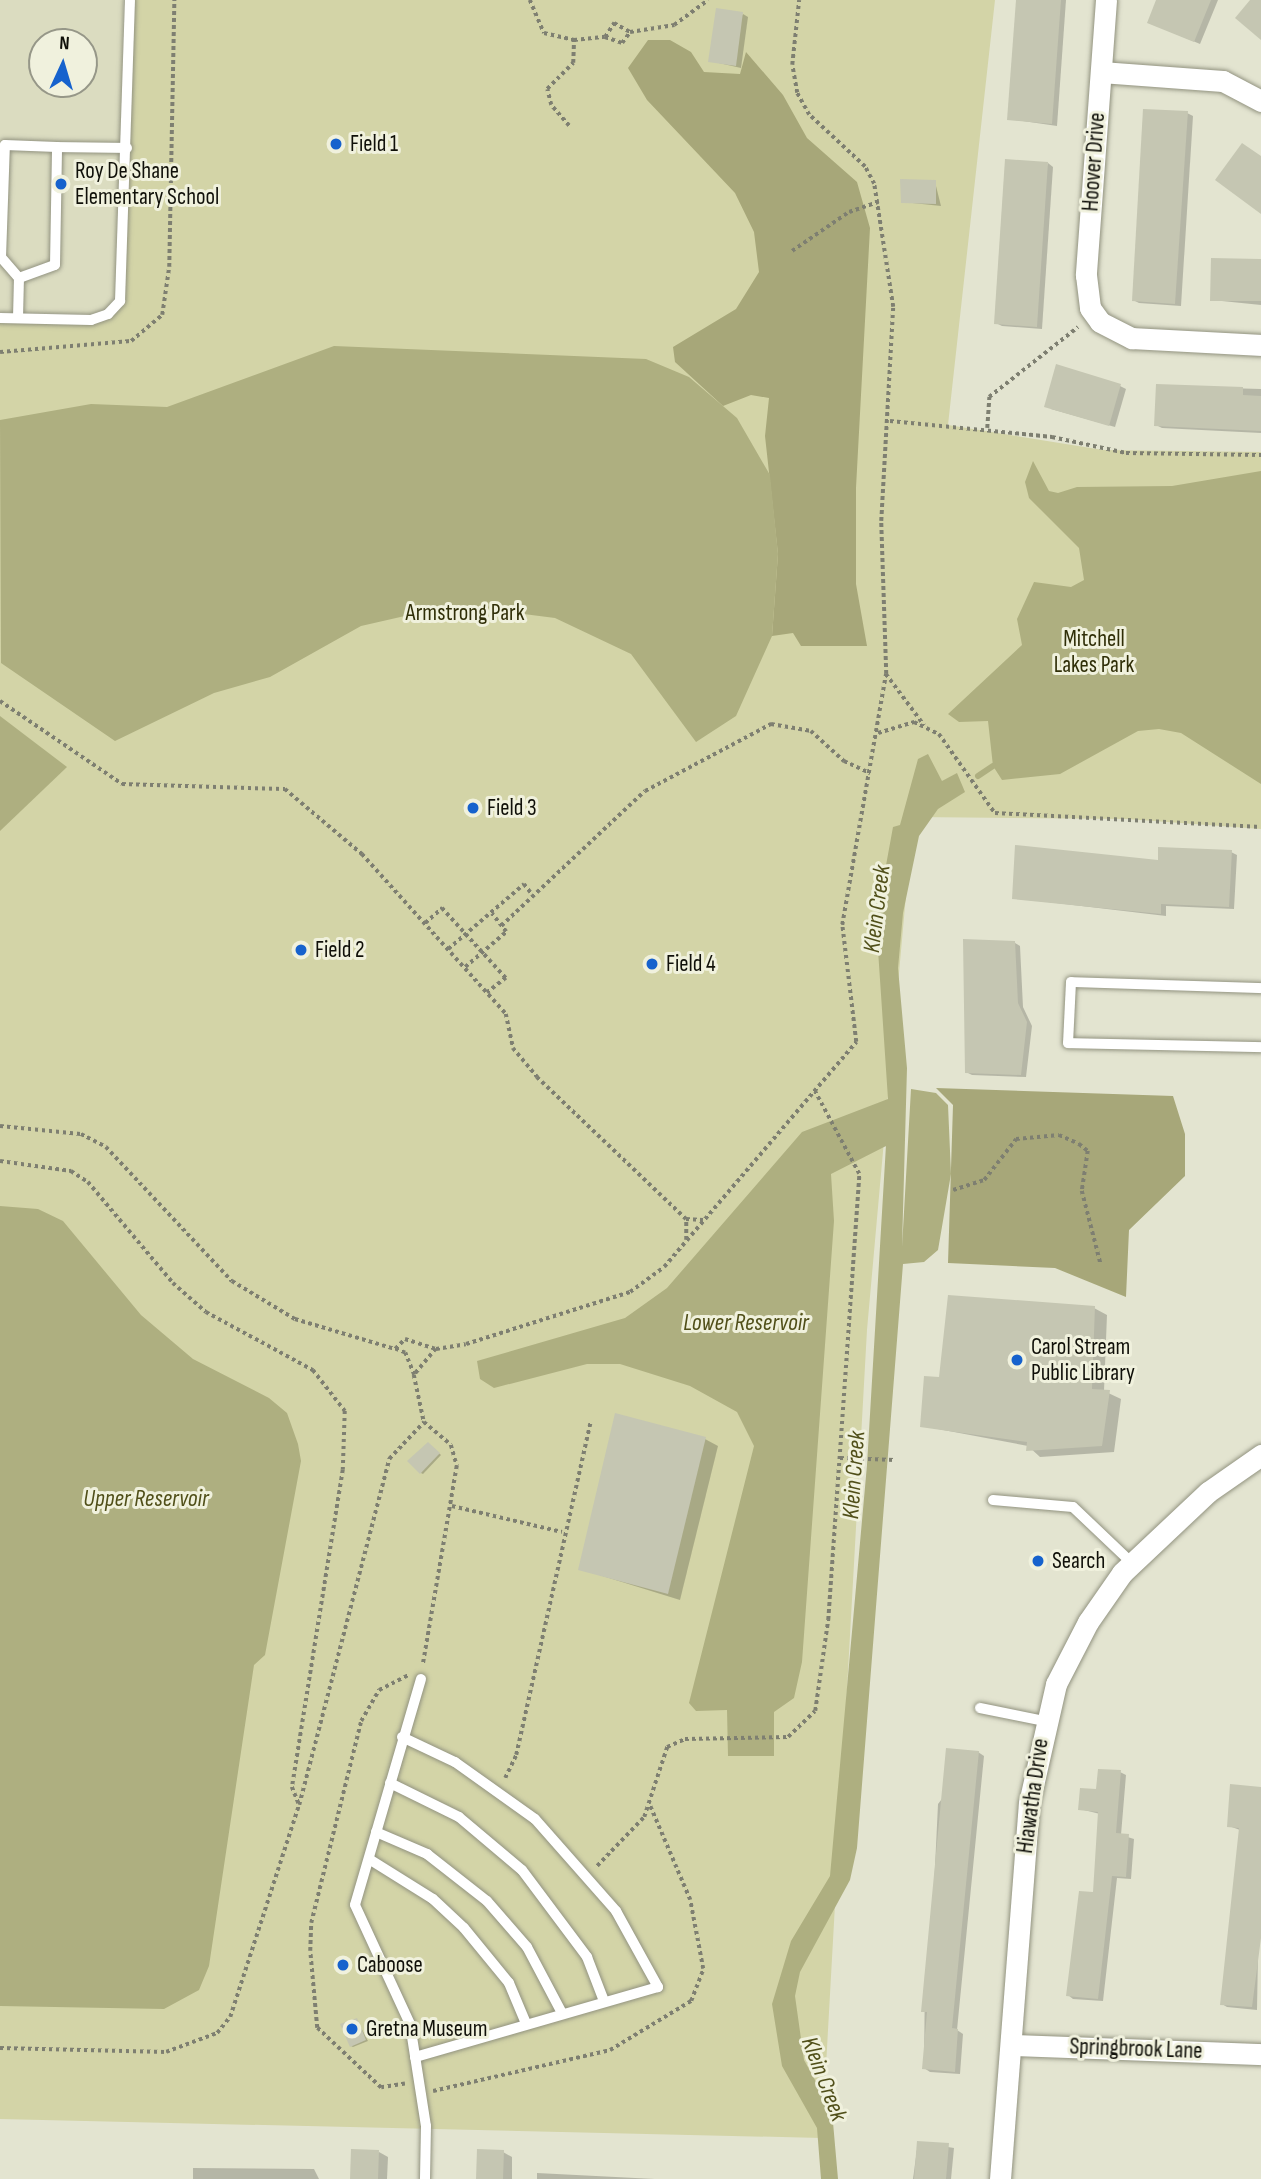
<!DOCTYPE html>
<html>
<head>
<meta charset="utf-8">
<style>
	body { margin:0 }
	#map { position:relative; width:1261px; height:2179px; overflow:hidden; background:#e3e4d0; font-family:"Sofia Sans Condensed",sans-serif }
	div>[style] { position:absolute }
	.built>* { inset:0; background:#dbdcc0 }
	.green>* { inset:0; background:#d3d4a7 }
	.forest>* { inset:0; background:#a7a779 }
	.water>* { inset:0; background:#aeaf80 }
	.shadow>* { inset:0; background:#0003 }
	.stream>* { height:6px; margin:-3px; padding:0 3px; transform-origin:3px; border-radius:3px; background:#aeaf80 }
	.building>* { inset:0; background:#c5c6b2 }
	.path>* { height:3.5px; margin-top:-1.75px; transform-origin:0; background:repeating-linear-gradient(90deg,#7e7f71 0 3.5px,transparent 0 7px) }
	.roads { filter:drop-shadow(0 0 2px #929380) drop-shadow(0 0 2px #929380) }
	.service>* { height:10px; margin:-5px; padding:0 5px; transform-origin:5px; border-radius:5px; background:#fff }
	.minor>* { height:21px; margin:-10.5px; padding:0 10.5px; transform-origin:10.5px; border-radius:10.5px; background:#fff }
	.dots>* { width:19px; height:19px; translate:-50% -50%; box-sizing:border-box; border:4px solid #f0f1dd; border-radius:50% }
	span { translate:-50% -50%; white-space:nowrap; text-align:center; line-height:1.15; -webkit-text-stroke:6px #f0f1dd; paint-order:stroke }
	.poi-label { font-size:23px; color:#101009 }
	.left { translate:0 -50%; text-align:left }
	.street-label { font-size:23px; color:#101009 }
	.park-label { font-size:23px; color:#2f2e07 }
	.water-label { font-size:24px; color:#504f19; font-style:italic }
	.north { position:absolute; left:28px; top:28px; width:70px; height:70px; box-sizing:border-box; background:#f0f1dd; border:2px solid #969788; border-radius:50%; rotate:4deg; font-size:19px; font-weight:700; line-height:28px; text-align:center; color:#101009 }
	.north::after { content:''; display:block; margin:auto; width:24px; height:32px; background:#1662cd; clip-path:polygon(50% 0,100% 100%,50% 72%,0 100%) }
</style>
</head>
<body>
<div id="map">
	<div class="built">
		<div style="clip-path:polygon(evenodd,0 0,123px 0,120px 283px,109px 307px,94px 314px,0 312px,0 0,42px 42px,84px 42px,84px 84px,42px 84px,42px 42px)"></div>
	</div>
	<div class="green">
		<div style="clip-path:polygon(130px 0,995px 0,948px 425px,1103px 450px,1261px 452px,1261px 829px,1127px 819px,913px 817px,867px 1330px,822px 2138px,0 2119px,0 318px,91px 320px,120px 301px)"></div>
	</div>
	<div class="forest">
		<div style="clip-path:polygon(648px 40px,670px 40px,691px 52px,704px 72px,740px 74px,746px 52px,783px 95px,807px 138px,857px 182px,870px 228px,856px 488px,856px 584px,867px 646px,801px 646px,793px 633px,772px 636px,778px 554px,765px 436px,769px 398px,751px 395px,723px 406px,675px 362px,673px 347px,736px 309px,759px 272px,754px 232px,735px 193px,647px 100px,628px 68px)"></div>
		<div style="clip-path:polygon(936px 1088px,1173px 1096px,1185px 1134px,1185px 1176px,1129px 1230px,1126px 1297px,1055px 1268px,948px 1263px,953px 1105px)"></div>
	</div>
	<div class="water">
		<div style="clip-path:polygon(334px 346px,646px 359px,689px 377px,737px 418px,770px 475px,778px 554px,772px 636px,736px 716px,696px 742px,631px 654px,555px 618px,453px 605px,361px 626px,270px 677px,214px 693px,115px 741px,1px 663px,0 420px,91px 404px,167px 407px)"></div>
		<div style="clip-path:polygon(1033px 461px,1049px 491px,1058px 493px,1077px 487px,1172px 486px,1261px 471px,1261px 784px,1181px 733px,1159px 729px,1138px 731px,1060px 774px,1002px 780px,993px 766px,988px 721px,959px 722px,948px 714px,1022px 645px,1017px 619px,1034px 582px,1071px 587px,1084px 580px,1079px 548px,1029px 498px,1025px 482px)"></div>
		<div style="clip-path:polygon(0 716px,67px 767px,0 831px)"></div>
		<div style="clip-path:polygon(928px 754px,942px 781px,957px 773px,965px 792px,938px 809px,919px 836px,903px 913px,898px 968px,907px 1068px,902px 1247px,911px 1089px,936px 1093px,948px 1105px,951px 1174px,938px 1250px,924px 1262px,903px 1264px,857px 1848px,850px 1880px,800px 1972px,795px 1996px,804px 2060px,832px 2111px,838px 2179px,821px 2179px,817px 2128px,782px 2066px,772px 2004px,791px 1941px,830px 1876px,867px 1465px,887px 1128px,886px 1146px,831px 1174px,834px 1221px,802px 1662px,794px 1698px,774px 1712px,774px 1756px,728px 1756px,727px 1710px,696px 1711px,689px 1703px,754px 1446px,737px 1412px,690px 1386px,620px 1364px,587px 1364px,494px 1388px,480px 1379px,477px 1361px,625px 1318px,667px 1288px,802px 1132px,888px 1099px,876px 920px,893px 827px,900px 825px,918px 759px)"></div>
		<div style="clip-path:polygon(0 1206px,38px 1209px,63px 1221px,141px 1315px,193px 1359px,269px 1398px,287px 1413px,298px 1444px,301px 1461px,265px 1655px,254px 1665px,209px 1966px,199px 1990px,164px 2009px,0 2006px)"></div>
	</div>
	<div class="shadow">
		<div style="clip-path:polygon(1018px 0,1066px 0,1057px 126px,1009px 119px)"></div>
		<div style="clip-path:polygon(1160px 0,1218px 0,1200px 44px,1155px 25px)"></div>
		<div style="clip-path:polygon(743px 14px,748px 17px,741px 68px,710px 61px)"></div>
		<div style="clip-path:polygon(1187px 113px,1193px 116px,1181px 306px,1139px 303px,1133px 300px)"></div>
		<div style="clip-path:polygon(1048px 163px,1053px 167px,1042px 329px,1002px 326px,996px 323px)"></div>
		<div style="clip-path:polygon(935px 182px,941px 206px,903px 202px)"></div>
		<div style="clip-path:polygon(1261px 261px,1261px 305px,1212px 300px)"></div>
		<div style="clip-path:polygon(1120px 386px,1126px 389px,1115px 427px,1051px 409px)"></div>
		<div style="clip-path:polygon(1158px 386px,1261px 389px,1261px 433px,1162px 428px,1156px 425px)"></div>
		<div style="clip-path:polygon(1231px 852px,1237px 855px,1234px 909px,1166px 906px,1166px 916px,1014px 898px,1159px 862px)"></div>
		<div style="clip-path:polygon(1015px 943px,1020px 946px,1023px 1007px,1032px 1026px,1026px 1077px,972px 1075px,966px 1072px)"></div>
		<div style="clip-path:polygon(1094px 1308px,1107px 1315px,1104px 1391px,1121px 1399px,1114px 1452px,1040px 1457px,1028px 1446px,922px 1426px,940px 1379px)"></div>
		<div style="clip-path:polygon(705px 1439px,718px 1446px,680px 1600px,580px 1569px)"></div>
		<div style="clip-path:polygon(430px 1445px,441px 1455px,423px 1474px,421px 1473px)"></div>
		<div style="clip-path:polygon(978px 1752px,984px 1756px,957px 2030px,963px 2034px,960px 2074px,930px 2072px,924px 2068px,925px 1971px,930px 1971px,938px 1804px)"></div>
		<div style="clip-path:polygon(1120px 1772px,1126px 1775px,1121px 1835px,1134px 1839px,1131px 1879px,1117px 1878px,1103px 2001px,1073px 1999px,1068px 1995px,1094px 1893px,1100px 1814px,1080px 1809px)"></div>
		<div style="clip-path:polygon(1261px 1788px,1257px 2010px,1227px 2007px,1222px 2004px,1240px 1830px,1229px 1826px)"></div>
		<div style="clip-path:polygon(357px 2020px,368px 2041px,353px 2047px,351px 2046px)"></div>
		<div style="clip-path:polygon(918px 2142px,954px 2148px,951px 2179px,913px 2179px)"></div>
		<div style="clip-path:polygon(379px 2152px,388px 2157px,387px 2179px,352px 2179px)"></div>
		<div style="clip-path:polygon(503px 2152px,512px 2157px,512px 2179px,477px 2179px)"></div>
		<div style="clip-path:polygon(193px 2168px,314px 2169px,319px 2179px,193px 2179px)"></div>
		<div style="clip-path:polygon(537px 2173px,655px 2179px,656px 2179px,537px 2179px)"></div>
	</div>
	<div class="stream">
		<div style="left:978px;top:776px;width:18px;rotate:-34deg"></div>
	</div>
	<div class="building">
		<div style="clip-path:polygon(1016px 0,1061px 0,1052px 124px,1007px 120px)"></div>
		<div style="clip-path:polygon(1156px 0,1211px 0,1194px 42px,1147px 23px)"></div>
		<div style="clip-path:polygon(1250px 0,1261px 0,1261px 40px,1235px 18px)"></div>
		<div style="clip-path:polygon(716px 8px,743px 12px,736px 66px,708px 62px)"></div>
		<div style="clip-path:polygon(1143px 109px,1188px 111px,1175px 304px,1132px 301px)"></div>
		<div style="clip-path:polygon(1242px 143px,1261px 156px,1261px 214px,1215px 180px)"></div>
		<div style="clip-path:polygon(1005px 159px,1048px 162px,1037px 327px,994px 324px)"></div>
		<div style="clip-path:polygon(900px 179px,936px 180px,936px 204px,901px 203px)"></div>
		<div style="clip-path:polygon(1211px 258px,1261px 259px,1261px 301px,1210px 301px)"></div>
		<div style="clip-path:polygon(1056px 364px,1121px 384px,1109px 426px,1044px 407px)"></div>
		<div style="clip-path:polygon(1156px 384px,1243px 387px,1243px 395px,1261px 396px,1261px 431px,1154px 426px)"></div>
		<div style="clip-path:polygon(1015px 845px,1158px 860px,1158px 847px,1232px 850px,1229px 907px,1161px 904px,1161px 914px,1012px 899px)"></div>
		<div style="clip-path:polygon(963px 939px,1015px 941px,1018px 1003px,1027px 1022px,1021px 1075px,965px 1073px)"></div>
		<div style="clip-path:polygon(948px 1295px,1095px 1306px,1092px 1389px,1110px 1390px,1102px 1446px,1026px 1451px,1027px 1442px,920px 1427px,924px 1376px,939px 1377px)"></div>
		<div style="clip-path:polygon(615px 1413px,706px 1437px,668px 1594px,578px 1570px)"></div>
		<div style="clip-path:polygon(428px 1442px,440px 1453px,420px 1474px,407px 1461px)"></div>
		<div style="clip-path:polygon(946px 1748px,979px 1751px,952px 2028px,958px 2029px,955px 2072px,922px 2069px,927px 2012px,921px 2012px)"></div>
		<div style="clip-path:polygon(1098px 1769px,1121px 1770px,1116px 1833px,1129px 1834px,1126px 1877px,1112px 1876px,1098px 1999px,1066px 1996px,1079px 1891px,1093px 1892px,1098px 1812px,1078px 1810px,1080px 1788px,1096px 1789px)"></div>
		<div style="clip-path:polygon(1230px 1784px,1261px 1787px,1261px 1938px,1252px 2007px,1220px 2005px,1239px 1828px,1227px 1827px)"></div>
		<div style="clip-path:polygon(357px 2018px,366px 2040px,350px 2047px,340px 2024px)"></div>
		<div style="clip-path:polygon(917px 2141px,949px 2143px,946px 2179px,914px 2179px)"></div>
		<div style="clip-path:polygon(351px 2149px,379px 2150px,378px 2179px,350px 2179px)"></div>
		<div style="clip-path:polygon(477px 2149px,504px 2150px,503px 2179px,476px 2179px)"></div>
	</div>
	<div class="path">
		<div style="left:530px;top:0;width:36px;rotate:67deg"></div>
		<div style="left:544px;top:33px;width:31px;rotate:13deg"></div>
		<div style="left:574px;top:40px;width:31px;rotate:-6deg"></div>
		<div style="left:605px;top:37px;width:17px;rotate:-57deg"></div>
		<div style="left:614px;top:23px;width:18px;rotate:29deg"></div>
		<div style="left:630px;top:32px;width:45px;rotate:-9deg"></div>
		<div style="left:674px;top:25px;width:42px;rotate:-36.3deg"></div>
		<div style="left:605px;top:37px;width:18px;rotate:19deg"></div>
		<div style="left:622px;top:43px;width:14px;rotate:-54deg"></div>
		<div style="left:569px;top:126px;width:28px;rotate:-131deg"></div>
		<div style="left:551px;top:105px;width:16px;rotate:-104deg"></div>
		<div style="left:547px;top:89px;width:37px;rotate:-45deg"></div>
		<div style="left:573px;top:63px;width:23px;rotate:-88deg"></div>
		<div style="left:792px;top:251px;width:69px;rotate:-34.4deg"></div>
		<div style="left:849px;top:212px;width:31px;rotate:-19deg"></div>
		<div style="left:0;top:352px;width:131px;rotate:-4.8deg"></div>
		<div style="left:131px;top:341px;width:40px;rotate:-40deg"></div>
		<div style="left:162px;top:315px;width:49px;rotate:-81.7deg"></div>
		<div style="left:169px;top:267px;width:267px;rotate:-88.9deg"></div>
		<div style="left:890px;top:421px;width:163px;rotate:5.6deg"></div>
		<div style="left:1052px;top:437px;width:76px;rotate:12.2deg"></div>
		<div style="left:1126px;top:453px;width:135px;rotate:0.8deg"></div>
		<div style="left:987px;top:428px;width:31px;rotate:-86deg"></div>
		<div style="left:989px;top:397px;width:113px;rotate:-38.2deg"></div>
		<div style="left:886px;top:674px;width:64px;rotate:53.3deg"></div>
		<div style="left:0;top:701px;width:148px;rotate:34.2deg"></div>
		<div style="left:122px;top:784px;width:163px;rotate:1.8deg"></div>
		<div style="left:285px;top:789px;width:101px;rotate:40.2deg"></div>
		<div style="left:362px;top:854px;width:215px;rotate:48deg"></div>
		<div style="left:506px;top:1014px;width:35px;rotate:78deg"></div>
		<div style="left:513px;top:1048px;width:38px;rotate:50deg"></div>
		<div style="left:537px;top:1077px;width:206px;rotate:43.6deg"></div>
		<div style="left:878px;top:733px;width:38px;rotate:-17deg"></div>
		<div style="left:914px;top:722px;width:28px;rotate:26deg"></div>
		<div style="left:939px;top:734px;width:97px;rotate:54.7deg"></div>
		<div style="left:995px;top:813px;width:266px;rotate:3deg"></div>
		<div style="left:425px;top:923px;width:23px;rotate:-41deg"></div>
		<div style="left:442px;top:908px;width:95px;rotate:47.6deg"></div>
		<div style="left:506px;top:978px;width:24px;rotate:142deg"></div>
		<div style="left:501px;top:926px;width:197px;rotate:-43.2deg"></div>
		<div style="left:645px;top:791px;width:143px;rotate:-28deg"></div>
		<div style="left:771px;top:724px;width:41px;rotate:9.9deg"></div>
		<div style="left:811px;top:731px;width:45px;rotate:42.3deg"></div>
		<div style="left:844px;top:761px;width:29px;rotate:25deg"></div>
		<div style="left:448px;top:949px;width:100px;rotate:-40.5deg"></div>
		<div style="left:524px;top:884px;width:11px;rotate:52deg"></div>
		<div style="left:465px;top:967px;width:54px;rotate:-40.5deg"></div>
		<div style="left:506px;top:932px;width:23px;rotate:-128deg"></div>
		<div style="left:0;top:1126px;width:81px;rotate:5.6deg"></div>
		<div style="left:81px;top:1134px;width:28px;rotate:27deg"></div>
		<div style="left:106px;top:1147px;width:184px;rotate:46.8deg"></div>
		<div style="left:232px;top:1281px;width:74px;rotate:31.1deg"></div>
		<div style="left:295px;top:1319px;width:104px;rotate:16.7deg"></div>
		<div style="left:0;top:1161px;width:72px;rotate:8deg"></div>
		<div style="left:71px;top:1171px;width:20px;rotate:33deg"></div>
		<div style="left:88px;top:1182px;width:132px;rotate:49.9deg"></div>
		<div style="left:173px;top:1283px;width:44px;rotate:41.3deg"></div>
		<div style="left:206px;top:1312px;width:122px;rotate:28.5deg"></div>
		<div style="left:313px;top:1370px;width:52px;rotate:52deg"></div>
		<div style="left:345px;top:1411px;width:59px;rotate:91.9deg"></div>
		<div style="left:343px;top:1470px;width:321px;rotate:99.1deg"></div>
		<div style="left:292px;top:1787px;width:18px;rotate:68deg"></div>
		<div style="left:953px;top:1190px;width:33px;rotate:-18deg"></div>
		<div style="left:984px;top:1180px;width:52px;rotate:-52deg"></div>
		<div style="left:1016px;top:1139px;width:43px;rotate:-5.3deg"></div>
		<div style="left:1059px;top:1135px;width:22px;rotate:24deg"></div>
		<div style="left:1079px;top:1144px;width:11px;rotate:38deg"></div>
		<div style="left:1088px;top:1151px;width:40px;rotate:98.5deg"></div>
		<div style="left:1082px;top:1191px;width:76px;rotate:75.6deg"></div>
		<div style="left:686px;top:1240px;width:21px;rotate:-90deg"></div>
		<div style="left:686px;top:1219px;width:17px;rotate:3deg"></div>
		<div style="left:436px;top:1349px;width:34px;rotate:130deg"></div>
		<div style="left:414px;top:1375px;width:24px;rotate:-112deg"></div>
		<div style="left:405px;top:1353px;width:11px;rotate:-158deg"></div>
		<div style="left:395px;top:1349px;width:14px;rotate:-45deg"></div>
		<div style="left:405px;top:1339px;width:33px;rotate:18deg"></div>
		<div style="left:436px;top:1349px;width:30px;rotate:-9deg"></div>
		<div style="left:466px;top:1344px;width:172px;rotate:-17.6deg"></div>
		<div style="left:630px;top:1292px;width:42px;rotate:-36.3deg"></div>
		<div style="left:664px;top:1267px;width:296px;rotate:-49.5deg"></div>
		<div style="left:856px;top:1042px;width:118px;rotate:-96.8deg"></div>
		<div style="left:842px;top:925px;width:255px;rotate:-80.1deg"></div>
		<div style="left:886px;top:674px;width:153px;rotate:-91.9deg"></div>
		<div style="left:881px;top:521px;width:214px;rotate:-86.8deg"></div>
		<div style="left:893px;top:307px;width:124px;rotate:-98.8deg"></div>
		<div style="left:874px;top:184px;width:19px;rotate:-118deg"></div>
		<div style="left:865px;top:167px;width:76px;rotate:-137.1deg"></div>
		<div style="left:809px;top:115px;width:25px;rotate:-119deg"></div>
		<div style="left:797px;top:93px;width:28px;rotate:-100deg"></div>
		<div style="left:792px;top:65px;width:65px;rotate:-83.9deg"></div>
		<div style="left:414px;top:1375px;width:48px;rotate:78deg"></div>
		<div style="left:424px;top:1422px;width:35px;rotate:40deg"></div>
		<div style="left:451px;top:1445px;width:22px;rotate:74deg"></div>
		<div style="left:457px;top:1466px;width:201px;rotate:99.7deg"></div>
		<div style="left:840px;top:1458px;width:55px;rotate:2.1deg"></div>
		<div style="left:452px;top:1506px;width:113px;rotate:13.3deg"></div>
		<div style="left:505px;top:1778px;width:25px;rotate:-64deg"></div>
		<div style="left:516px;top:1755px;width:340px;rotate:-77.4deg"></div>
		<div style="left:597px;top:1866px;width:68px;rotate:-46.2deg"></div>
		<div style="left:644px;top:1817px;width:74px;rotate:-71.8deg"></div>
		<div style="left:667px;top:1747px;width:20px;rotate:-24deg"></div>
		<div style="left:685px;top:1739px;width:103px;rotate:-1.1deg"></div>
		<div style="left:788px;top:1737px;width:37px;rotate:-44deg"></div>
		<div style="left:815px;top:1711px;width:92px;rotate:-81.9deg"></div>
		<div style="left:828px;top:1620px;width:447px;rotate:-86deg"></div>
		<div style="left:859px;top:1174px;width:93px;rotate:-118.2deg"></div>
		<div style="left:0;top:2048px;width:166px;rotate:1.4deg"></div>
		<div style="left:166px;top:2052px;width:54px;rotate:-20.4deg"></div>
		<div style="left:217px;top:2033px;width:21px;rotate:-51deg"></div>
		<div style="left:230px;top:2017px;width:223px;rotate:-72deg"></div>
		<div style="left:299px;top:1805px;width:358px;rotate:-75.4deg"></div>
		<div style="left:389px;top:1459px;width:51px;rotate:-46.6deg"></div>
		<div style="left:405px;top:2084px;width:24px;rotate:171deg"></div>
		<div style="left:381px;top:2088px;width:88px;rotate:-136.8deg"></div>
		<div style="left:317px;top:2028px;width:77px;rotate:-95.2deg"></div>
		<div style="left:310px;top:1951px;width:28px;rotate:-88deg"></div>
		<div style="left:311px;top:1923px;width:208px;rotate:-76.1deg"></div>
		<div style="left:361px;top:1721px;width:36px;rotate:-60deg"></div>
		<div style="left:379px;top:1690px;width:33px;rotate:-27deg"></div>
		<div style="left:433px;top:2091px;width:182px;rotate:-13deg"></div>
		<div style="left:610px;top:2050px;width:95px;rotate:-31.2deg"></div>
		<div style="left:691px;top:2001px;width:34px;rotate:-69deg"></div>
		<div style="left:703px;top:1969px;width:70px;rotate:-100.7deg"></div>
		<div style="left:690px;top:1900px;width:104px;rotate:-113.1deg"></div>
	</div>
	<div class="roads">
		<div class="service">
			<div style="left:19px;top:278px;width:28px;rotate:-131deg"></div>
			<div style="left:1px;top:257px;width:112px;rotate:-88deg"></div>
			<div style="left:5px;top:145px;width:52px;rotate:2.2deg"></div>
			<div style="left:0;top:318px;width:91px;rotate:1.3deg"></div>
			<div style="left:91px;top:320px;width:18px;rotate:-19deg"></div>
			<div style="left:108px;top:314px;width:18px;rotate:-47deg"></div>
			<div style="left:120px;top:301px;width:301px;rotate:-88.1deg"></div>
			<div style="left:18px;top:318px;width:40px;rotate:-88.6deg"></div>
			<div style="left:19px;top:278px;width:38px;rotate:-20deg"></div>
			<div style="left:55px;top:265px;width:118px;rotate:-89deg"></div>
			<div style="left:57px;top:147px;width:70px;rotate:0.8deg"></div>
			<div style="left:1261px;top:988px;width:190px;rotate:-178.2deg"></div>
			<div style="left:1071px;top:982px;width:61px;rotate:92.8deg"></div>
			<div style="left:1068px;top:1043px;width:193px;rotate:1.2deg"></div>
			<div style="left:993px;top:1500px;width:80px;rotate:5deg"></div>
			<div style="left:1073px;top:1507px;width:81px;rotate:43.5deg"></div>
			<div style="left:421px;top:1679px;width:235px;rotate:106.3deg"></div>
			<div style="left:355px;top:1905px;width:131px;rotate:65.2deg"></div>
			<div style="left:410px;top:2024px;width:103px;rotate:81.1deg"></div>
			<div style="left:426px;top:2126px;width:53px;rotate:91.1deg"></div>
			<div style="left:980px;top:1708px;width:65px;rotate:11.5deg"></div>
			<div style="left:402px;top:1737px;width:59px;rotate:25.3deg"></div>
			<div style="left:455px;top:1762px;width:98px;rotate:35.5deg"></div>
			<div style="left:535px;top:1819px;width:123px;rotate:48.6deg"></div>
			<div style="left:616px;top:1911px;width:87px;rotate:61.1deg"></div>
			<div style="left:658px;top:1987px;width:253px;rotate:163.9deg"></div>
			<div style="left:390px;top:1783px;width:77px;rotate:26.2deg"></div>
			<div style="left:459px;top:1817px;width:82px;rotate:40.1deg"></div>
			<div style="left:522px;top:1870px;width:109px;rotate:53.2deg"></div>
			<div style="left:587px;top:1957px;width:47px;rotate:68.9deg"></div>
			<div style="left:376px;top:1832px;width:56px;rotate:23.3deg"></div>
			<div style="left:427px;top:1854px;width:76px;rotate:38.1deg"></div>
			<div style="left:487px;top:1901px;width:61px;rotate:49deg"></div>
			<div style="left:527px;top:1947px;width:75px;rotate:62.1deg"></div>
			<div style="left:369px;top:1859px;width:75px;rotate:32deg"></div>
			<div style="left:433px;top:1899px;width:42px;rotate:43.1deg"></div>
			<div style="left:464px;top:1928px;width:71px;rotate:50.7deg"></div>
			<div style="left:509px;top:1983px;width:41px;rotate:67.2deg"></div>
		</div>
		<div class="minor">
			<div style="left:1106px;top:0;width:276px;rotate:94.2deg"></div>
			<div style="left:1086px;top:275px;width:33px;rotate:83deg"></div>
			<div style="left:1090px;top:308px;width:17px;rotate:54deg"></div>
			<div style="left:1100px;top:322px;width:36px;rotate:27deg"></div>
			<div style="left:1132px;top:338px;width:129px;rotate:3.1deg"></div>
			<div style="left:1101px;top:72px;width:122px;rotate:4.2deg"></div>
			<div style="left:1223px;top:81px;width:43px;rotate:27.8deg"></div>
			<div style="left:1011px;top:2045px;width:250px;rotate:2.1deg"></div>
			<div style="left:1000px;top:2179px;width:377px;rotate:-85.6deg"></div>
			<div style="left:1029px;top:1803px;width:122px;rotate:-77.2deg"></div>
			<div style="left:1056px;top:1684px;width:70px;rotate:-62.7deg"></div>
			<div style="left:1088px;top:1622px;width:60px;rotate:-55.2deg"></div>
			<div style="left:1122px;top:1573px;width:118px;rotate:-43.3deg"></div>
			<div style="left:1208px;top:1492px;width:65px;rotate:-34.9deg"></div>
		</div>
	</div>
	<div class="dots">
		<div style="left:336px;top:144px;background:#1662cd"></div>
		<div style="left:61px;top:184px;background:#1662cd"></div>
		<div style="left:473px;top:808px;background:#1662cd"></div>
		<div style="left:301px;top:950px;background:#1662cd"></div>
		<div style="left:652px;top:964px;background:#1662cd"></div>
		<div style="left:1017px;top:1360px;background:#1662cd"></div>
		<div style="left:1038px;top:1561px;background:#1662cd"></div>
		<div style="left:343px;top:1965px;background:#1662cd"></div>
		<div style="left:352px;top:2029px;background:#1662cd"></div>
	</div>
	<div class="poi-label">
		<span class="left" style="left:350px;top:144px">Field 1</span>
		<span class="left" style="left:75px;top:184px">Roy De Shane<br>Elementary School</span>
		<span class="left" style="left:487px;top:808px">Field 3</span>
		<span class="left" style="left:315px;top:950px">Field 2</span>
		<span class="left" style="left:666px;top:964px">Field 4</span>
		<span class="left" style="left:1031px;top:1360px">Carol Stream<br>Public Library</span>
		<span class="left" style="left:1052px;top:1561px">Search</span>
		<span class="left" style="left:357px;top:1965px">Caboose</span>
		<span class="left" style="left:366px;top:2029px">Gretna Museum</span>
	</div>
	<div class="street-label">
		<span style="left:1094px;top:162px;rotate:-86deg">Hoover Drive</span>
		<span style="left:1033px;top:1796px;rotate:-82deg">Hiawatha Drive</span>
		<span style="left:1136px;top:2049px;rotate:2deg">Springbrook Lane</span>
	</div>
	<div class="park-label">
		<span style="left:465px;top:613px">Armstrong Park</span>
		<span style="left:1094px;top:652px">Mitchell<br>Lakes Park</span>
	</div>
	<div class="water-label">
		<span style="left:877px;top:909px;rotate:-83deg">Klein Creek</span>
		<span style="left:746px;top:1323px">Lower Reservoir</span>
		<span style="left:854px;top:1475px;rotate:-86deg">Klein Creek</span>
		<span style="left:146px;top:1499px">Upper Reservoir</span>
		<span style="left:824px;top:2079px;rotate:69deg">Klein Creek</span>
	</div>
	<div class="north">N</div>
</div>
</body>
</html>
